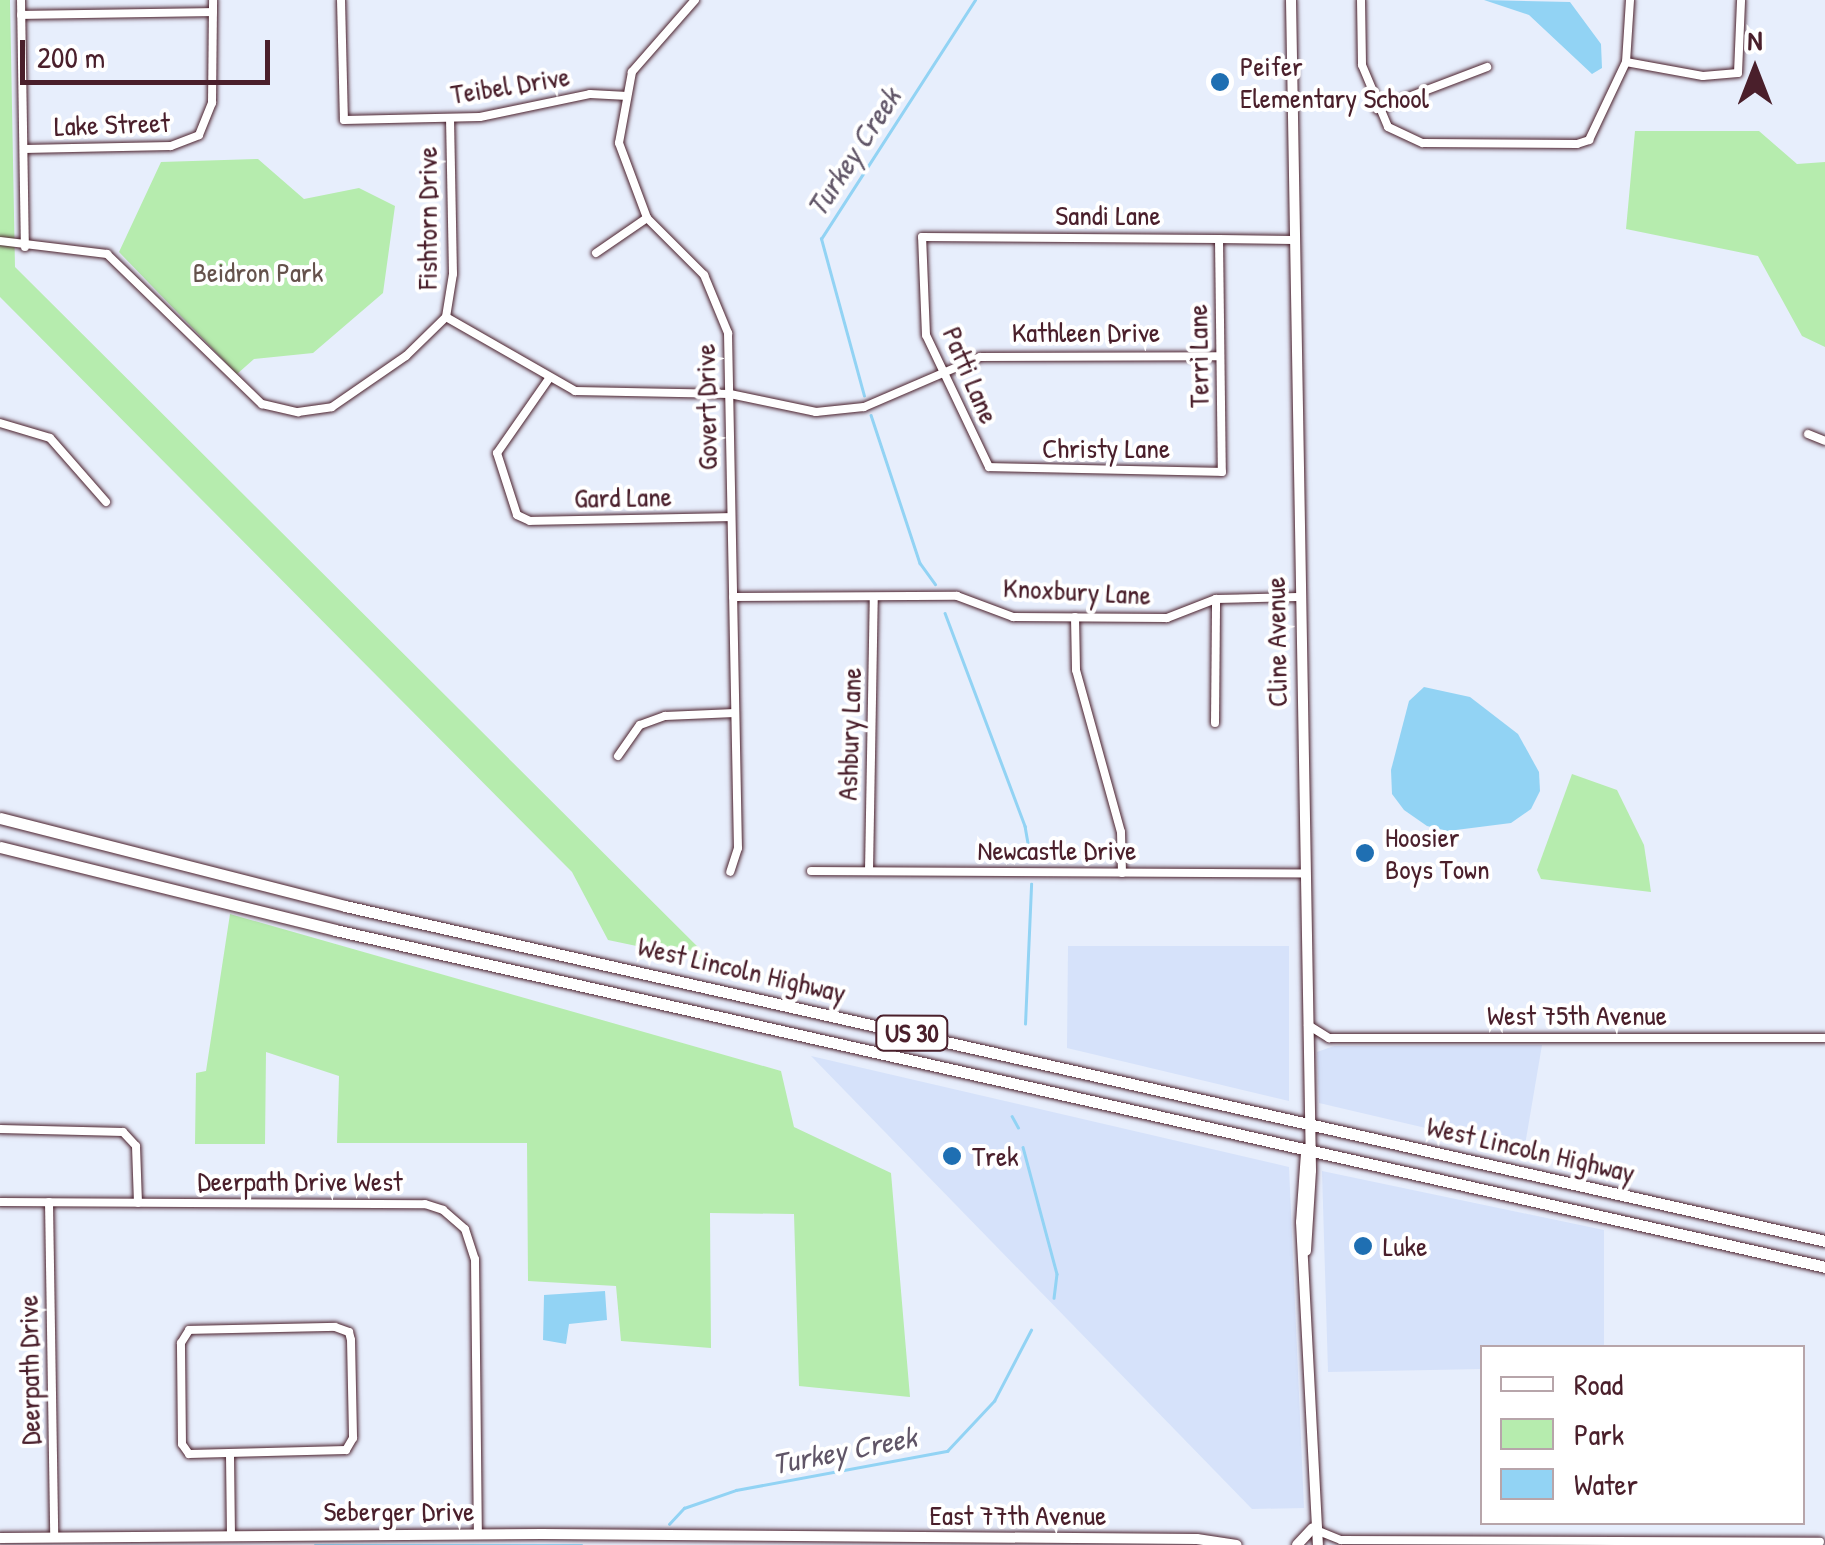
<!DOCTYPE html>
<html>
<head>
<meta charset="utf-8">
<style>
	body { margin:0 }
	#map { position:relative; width:1825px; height:1545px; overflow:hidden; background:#e7eefc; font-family:"Patrick Hand",sans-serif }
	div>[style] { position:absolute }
	.built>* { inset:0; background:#d6e2fa }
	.green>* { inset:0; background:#b6ecae }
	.water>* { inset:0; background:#92d3f4 }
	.stream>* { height:2.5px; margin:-1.25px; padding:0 1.25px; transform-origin:1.25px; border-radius:1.25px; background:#92d3f4 }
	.roads { filter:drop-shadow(0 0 2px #4a1f2b) drop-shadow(0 0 2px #4a1f2b) }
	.street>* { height:8px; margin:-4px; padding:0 4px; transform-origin:4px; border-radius:4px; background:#fff }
	.secondary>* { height:10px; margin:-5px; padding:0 5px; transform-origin:5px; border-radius:5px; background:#fff }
	.primary>* { height:11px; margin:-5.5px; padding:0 5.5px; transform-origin:5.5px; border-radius:5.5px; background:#fff }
	.dots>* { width:28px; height:28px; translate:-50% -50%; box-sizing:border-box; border:5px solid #fff; border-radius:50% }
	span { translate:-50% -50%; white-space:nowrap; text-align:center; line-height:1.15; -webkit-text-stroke:8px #fff; paint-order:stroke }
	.shield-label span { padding:2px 8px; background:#fff; border:2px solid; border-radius:8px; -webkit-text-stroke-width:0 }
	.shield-label { font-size:25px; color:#4a1f2b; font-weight:700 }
	.poi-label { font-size:28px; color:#4a1f2b }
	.left { translate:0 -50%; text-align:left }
	.street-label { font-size:28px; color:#4a1f2b }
	.park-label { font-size:28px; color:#65524c }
	.water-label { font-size:30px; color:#605567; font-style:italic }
	.legend { position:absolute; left:1480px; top:1345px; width:325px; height:180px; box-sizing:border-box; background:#fff; border:2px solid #b7a5aa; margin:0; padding:12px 18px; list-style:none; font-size:30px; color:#4a1f2b }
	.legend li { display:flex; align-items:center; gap:20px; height:50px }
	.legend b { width:50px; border:2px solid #b7a5aa }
	.north { position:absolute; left:1705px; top:20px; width:100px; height:100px; -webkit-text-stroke:8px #fff; paint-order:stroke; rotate:0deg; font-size:28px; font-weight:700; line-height:40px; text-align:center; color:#4a1f2b }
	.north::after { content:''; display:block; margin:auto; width:35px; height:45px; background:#4a1f2b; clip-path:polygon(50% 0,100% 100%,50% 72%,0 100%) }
	.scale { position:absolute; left:20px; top:40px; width:250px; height:45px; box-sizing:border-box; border:5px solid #4a1f2b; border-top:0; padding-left:12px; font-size:30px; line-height:35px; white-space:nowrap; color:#4a1f2b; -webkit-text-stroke:8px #fff; paint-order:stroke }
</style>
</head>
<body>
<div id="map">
	<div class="built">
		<div style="clip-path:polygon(1068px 946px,1289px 946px,1289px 1101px,1067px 1048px)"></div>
		<div style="clip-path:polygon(1542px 1045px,1524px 1151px,1319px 1103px,1317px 1052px,1334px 1046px)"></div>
		<div style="clip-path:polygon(811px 1056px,1289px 1167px,1304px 1508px,1252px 1509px)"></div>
		<div style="clip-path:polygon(1322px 1171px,1604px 1230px,1604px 1347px,1482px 1348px,1482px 1369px,1328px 1372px)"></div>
	</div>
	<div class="green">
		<div style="clip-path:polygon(0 0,10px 0,15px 267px,713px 962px,608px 940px,572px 872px,0 297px)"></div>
		<div style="clip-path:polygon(1635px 131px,1759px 131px,1797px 164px,1825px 162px,1825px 347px,1802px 336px,1758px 256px,1626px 229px)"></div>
		<div style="clip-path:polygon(258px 159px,304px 199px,359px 188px,395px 206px,383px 293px,313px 353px,254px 359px,237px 374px,119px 252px,161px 162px)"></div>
		<div style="clip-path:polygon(1572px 774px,1617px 790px,1644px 845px,1651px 892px,1541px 879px,1537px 870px)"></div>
		<div style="clip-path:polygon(230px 914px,781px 1071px,794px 1127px,891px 1173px,910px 1397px,799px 1386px,794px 1214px,710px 1213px,711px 1348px,621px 1341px,616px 1286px,528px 1281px,527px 1143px,337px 1143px,339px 1076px,266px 1052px,265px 1144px,195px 1144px,196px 1073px,206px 1071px)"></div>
	</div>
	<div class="water">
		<div style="clip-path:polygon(1484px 0,1570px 2px,1601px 44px,1602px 68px,1592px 74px,1529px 15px)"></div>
		<div style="clip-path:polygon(1424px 687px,1470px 697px,1518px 734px,1539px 772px,1540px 791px,1531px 809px,1511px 823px,1448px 831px,1427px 826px,1404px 810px,1392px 794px,1391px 770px,1409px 701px)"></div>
		<div style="clip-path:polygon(605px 1291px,607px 1320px,569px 1324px,566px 1344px,543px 1340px,544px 1295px)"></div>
	</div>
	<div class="stream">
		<div style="left:864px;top:396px;width:163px;rotate:-105.3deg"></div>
		<div style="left:821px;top:239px;width:284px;rotate:-57.2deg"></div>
		<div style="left:871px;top:415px;width:156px;rotate:71.7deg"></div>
		<div style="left:920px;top:563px;width:26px;rotate:54deg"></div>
		<div style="left:945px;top:613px;width:228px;rotate:69.4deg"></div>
		<div style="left:1025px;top:826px;width:36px;rotate:80deg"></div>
		<div style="left:1025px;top:1024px;width:140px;rotate:-87.5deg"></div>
		<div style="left:1012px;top:1116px;width:13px;rotate:61deg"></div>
		<div style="left:1023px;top:1147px;width:131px;rotate:75deg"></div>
		<div style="left:1057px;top:1274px;width:24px;rotate:97deg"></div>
		<div style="left:669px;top:1524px;width:22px;rotate:-47deg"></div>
		<div style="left:684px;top:1508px;width:55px;rotate:-19.1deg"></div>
		<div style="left:736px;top:1490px;width:215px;rotate:-10.5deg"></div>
		<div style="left:947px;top:1451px;width:69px;rotate:-46.8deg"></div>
		<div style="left:994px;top:1401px;width:80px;rotate:-62.5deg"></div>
		<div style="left:315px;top:1545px;width:267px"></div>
	</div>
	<div class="roads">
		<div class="street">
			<div style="left:21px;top:0;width:247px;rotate:89.1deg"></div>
			<div style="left:341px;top:0;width:120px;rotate:88.6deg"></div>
			<div style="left:344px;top:120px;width:136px;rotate:-1.3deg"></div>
			<div style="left:480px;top:117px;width:112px;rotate:-11.8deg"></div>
			<div style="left:590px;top:94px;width:33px;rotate:3deg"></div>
			<div style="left:695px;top:0;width:96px;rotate:131.2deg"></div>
			<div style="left:632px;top:72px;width:72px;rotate:100.4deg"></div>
			<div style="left:619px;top:143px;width:80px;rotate:69.5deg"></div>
			<div style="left:647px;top:218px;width:81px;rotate:45deg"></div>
			<div style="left:704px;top:275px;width:63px;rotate:67.5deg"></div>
			<div style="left:728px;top:333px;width:515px;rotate:88.89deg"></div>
			<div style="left:738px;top:848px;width:25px;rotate:108deg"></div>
			<div style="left:1361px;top:0;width:65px;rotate:89.1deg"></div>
			<div style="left:1362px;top:65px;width:67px;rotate:67.2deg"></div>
			<div style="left:1388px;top:127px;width:38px;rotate:25deg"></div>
			<div style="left:1423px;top:143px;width:154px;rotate:0.4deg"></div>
			<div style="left:1577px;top:144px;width:13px;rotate:-18deg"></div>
			<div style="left:1589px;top:140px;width:86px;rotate:-64.6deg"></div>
			<div style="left:1626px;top:62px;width:62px;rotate:-86.3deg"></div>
			<div style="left:21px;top:15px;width:192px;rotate:-0.9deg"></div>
			<div style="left:1626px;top:62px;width:78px;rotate:10.3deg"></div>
			<div style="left:1703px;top:76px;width:35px;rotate:-5deg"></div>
			<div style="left:1738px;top:73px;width:73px;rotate:-87.6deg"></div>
			<div style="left:1377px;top:109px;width:118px;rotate:-20.9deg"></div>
			<div style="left:24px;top:149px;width:147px;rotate:-1.2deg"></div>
			<div style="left:171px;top:146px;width:30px;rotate:-21deg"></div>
			<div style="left:199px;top:135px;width:35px;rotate:-68deg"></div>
			<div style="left:212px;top:103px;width:103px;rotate:-89.4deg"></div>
			<div style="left:1219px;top:239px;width:233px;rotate:89.3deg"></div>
			<div style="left:1222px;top:472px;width:233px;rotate:-178.8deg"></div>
			<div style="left:989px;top:467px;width:146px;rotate:-115.5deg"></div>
			<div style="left:926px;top:335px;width:98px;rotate:-92.3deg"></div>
			<div style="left:922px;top:237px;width:297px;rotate:0.4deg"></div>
			<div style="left:1219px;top:239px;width:74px;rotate:0.8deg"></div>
			<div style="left:0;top:241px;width:108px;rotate:6.9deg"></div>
			<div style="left:107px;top:254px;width:216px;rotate:44.1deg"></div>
			<div style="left:262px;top:404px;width:37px;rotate:13deg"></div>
			<div style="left:298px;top:412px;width:34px;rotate:-8deg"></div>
			<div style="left:332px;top:407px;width:90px;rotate:-34.6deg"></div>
			<div style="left:406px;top:356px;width:56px;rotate:-44.3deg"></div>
			<div style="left:446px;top:317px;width:44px;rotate:-80.8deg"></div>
			<div style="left:453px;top:274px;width:156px;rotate:-91.1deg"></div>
			<div style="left:596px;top:253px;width:62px;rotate:-34.5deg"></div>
			<div style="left:446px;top:317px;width:149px;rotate:29.8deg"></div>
			<div style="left:575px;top:391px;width:155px;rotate:1.1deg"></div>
			<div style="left:730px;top:394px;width:88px;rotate:11.8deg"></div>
			<div style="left:816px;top:412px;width:48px;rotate:-5.9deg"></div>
			<div style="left:864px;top:407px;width:126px;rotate:-23.3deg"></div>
			<div style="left:980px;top:357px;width:240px;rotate:-0.2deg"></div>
			<div style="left:548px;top:380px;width:89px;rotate:124.9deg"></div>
			<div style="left:497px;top:453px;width:65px;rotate:72.1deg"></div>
			<div style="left:517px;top:515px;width:14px;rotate:25deg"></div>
			<div style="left:530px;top:521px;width:201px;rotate:-1.1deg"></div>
			<div style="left:0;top:423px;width:52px;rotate:16.7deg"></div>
			<div style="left:50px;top:438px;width:85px;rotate:48.8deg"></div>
			<div style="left:1808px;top:434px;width:18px;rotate:22deg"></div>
			<div style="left:733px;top:597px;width:224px;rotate:-0.3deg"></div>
			<div style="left:957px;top:596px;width:60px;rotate:20.6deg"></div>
			<div style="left:1013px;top:617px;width:154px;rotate:0.4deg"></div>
			<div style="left:1167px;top:618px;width:53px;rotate:-21.2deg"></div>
			<div style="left:1216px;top:599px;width:82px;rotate:-1.4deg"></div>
			<div style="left:1075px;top:617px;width:53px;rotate:88.9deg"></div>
			<div style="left:1076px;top:670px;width:168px;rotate:74.5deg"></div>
			<div style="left:1121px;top:832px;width:41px;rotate:88.6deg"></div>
			<div style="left:1215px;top:723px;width:124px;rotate:-89.5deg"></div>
			<div style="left:618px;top:756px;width:38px;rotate:-55deg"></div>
			<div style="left:640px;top:725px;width:27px;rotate:-20deg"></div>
			<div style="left:665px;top:716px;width:70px;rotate:-2.5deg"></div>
			<div style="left:811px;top:871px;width:492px;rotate:0.3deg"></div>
			<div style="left:869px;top:871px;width:273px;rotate:-89deg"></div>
			<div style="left:1308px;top:1025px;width:25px;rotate:32deg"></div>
			<div style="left:1329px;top:1038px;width:496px"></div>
			<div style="left:0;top:1129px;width:123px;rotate:1.4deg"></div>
			<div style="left:123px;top:1132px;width:19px;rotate:47deg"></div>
			<div style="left:136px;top:1146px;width:57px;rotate:88deg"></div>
			<div style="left:0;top:1202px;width:425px;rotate:0.3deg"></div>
			<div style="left:425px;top:1204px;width:19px;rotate:18deg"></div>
			<div style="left:443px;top:1210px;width:29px;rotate:41deg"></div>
			<div style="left:465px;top:1229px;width:32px;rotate:72deg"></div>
			<div style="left:475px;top:1259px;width:275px;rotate:89.4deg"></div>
			<div style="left:49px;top:1202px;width:336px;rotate:89.1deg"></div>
			<div style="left:335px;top:1327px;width:15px;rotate:20deg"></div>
			<div style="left:349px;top:1332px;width:8px;rotate:76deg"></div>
			<div style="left:351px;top:1340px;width:98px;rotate:88.8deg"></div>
			<div style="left:353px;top:1438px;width:14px;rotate:120deg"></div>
			<div style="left:346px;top:1450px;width:157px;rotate:178.5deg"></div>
			<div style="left:189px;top:1454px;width:12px;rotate:-125deg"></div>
			<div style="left:182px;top:1444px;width:101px;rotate:-90.6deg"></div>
			<div style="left:181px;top:1343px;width:15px;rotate:-58deg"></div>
			<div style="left:189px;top:1330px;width:146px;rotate:-1.2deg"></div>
			<div style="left:230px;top:1455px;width:82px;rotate:89.3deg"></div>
			<div style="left:1316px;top:1530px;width:27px;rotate:22deg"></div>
			<div style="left:1341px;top:1540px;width:479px;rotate:0.2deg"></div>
		</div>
		<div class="secondary">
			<div style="left:1291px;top:0;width:1171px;rotate:89.02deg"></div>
			<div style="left:1311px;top:1171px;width:80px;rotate:93.6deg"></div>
			<div style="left:1306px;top:1153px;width:69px;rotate:94.1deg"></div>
			<div style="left:1301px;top:1222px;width:323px;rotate:87deg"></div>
			<div style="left:0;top:1538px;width:542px;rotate:-0.42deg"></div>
			<div style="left:542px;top:1534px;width:655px;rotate:0.44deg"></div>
			<div style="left:1197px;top:1539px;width:40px;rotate:8.5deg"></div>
			<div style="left:1297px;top:1545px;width:23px;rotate:-47deg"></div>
		</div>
		<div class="primary">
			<div style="left:0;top:818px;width:356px;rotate:14.3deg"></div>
			<div style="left:345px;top:906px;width:1517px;rotate:12.75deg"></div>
			<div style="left:0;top:847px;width:345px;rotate:13.9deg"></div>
			<div style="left:335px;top:930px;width:1528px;rotate:12.74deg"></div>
		</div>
	</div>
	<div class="dots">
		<div style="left:1220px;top:82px;background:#1f6fb2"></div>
		<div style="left:1365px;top:853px;background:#1f6fb2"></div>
		<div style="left:952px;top:1156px;background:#1f6fb2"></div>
		<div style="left:1363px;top:1246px;background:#1f6fb2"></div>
	</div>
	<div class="shield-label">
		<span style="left:912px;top:1033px">US 30</span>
	</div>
	<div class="poi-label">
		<span class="left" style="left:1240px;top:82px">Peifer<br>Elementary School</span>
		<span class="left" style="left:1385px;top:853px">Hoosier<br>Boys Town</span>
		<span class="left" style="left:972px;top:1156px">Trek</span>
		<span class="left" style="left:1383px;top:1246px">Luke</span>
	</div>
	<div class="street-label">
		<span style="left:510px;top:85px;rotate:-9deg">Teibel Drive</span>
		<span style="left:112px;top:124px;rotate:-2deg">Lake Street</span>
		<span style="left:1108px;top:215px">Sandi Lane</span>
		<span style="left:427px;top:218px;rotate:-90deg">Fishtorn Drive</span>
		<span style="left:1086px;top:332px">Kathleen Drive</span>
		<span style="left:1198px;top:356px;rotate:-91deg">Terri Lane</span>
		<span style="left:971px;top:375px;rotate:67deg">Patti Lane</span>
		<span style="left:706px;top:407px;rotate:-91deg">Govert Drive</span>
		<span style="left:1106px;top:448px">Christy Lane</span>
		<span style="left:623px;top:497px;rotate:-1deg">Gard Lane</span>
		<span style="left:1077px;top:591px;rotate:3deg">Knoxbury Lane</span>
		<span style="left:1276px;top:642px;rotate:-91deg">Cline Avenue</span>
		<span style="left:849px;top:734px;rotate:-88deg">Ashbury Lane</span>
		<span style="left:1057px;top:850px">Newcastle Drive</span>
		<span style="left:742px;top:969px;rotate:13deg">West Lincoln Highway</span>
		<span style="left:1577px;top:1015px">West 75th Avenue</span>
		<span style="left:1531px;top:1149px;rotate:13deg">West Lincoln Highway</span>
		<span style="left:300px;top:1181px">Deerpath Drive West</span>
		<span style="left:29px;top:1370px;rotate:-91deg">Deerpath Drive</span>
		<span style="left:399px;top:1511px">Seberger Drive</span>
		<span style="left:1018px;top:1515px">East 77th Avenue</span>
	</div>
	<div class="park-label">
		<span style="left:258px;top:272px">Beidron Park</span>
	</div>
	<div class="water-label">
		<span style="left:853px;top:152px;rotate:-57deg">Turkey Creek</span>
		<span style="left:844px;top:1450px;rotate:-11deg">Turkey Creek</span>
	</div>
	<ul class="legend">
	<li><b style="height:12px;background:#fff"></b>Road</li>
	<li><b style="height:28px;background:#b6ecae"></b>Park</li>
	<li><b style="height:28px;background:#92d3f4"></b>Water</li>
	</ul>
	<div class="north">N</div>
	<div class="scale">200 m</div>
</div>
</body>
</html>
